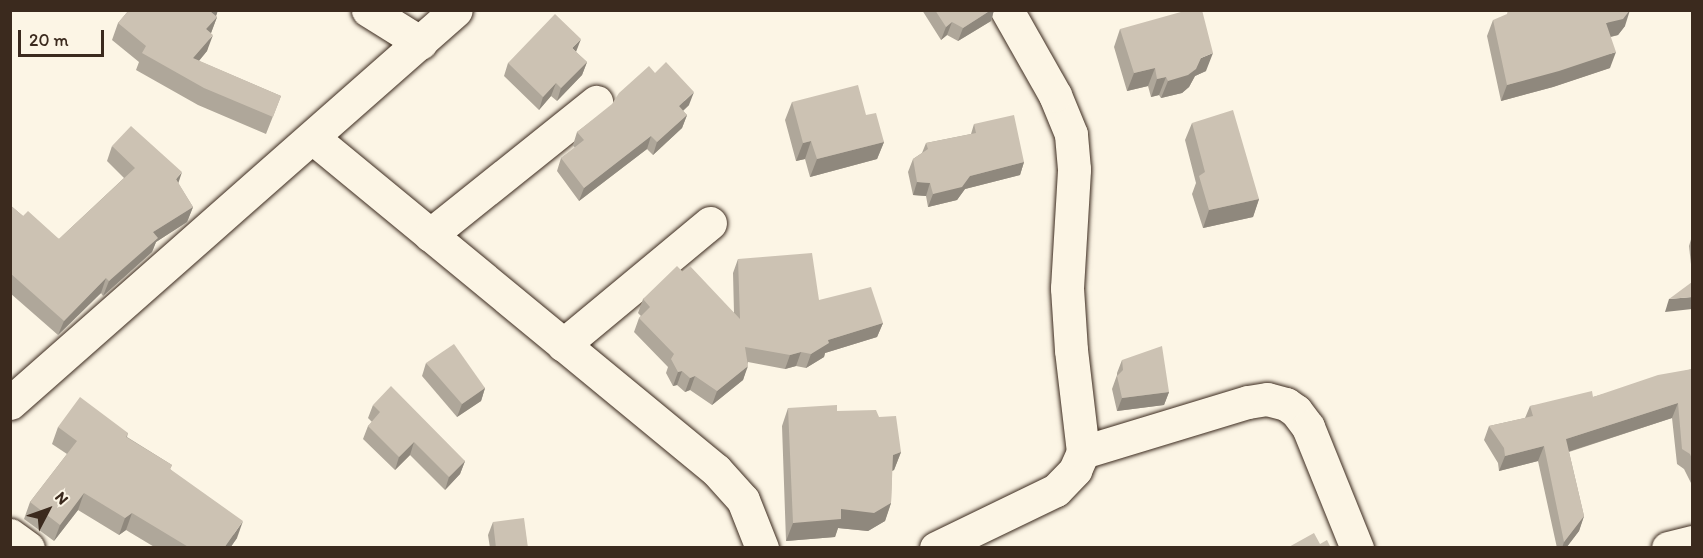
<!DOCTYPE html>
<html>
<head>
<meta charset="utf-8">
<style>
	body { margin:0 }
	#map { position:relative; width:1703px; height:558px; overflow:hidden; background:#fcf5e5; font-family:Itim,sans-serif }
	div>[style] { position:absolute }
	.roads { filter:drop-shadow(0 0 2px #3b2a1e) drop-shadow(0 0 2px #3b2a1e) }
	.minor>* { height:33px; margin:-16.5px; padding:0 16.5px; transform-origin:16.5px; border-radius:16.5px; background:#fcf5e5 }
	.wall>* { inset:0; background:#afa79a }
	.shaded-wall>* { inset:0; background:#8f887d }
	.building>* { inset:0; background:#ccc2b3 }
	span { translate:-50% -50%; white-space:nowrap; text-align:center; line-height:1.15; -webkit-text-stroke:4.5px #fcf5e5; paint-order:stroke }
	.frame { position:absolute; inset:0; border:12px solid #3b2a1e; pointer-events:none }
	.north { position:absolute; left:18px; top:480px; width:60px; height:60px; -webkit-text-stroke:4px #fcf5e5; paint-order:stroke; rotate:49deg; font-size:16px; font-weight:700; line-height:24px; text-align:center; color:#3b2a1e }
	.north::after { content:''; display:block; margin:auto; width:21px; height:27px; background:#3b2a1e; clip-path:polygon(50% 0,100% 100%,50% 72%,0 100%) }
	.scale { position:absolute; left:18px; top:30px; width:86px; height:27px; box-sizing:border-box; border:3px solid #3b2a1e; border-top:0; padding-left:8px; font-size:18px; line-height:21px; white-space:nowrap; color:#3b2a1e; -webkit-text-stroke:4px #fcf5e5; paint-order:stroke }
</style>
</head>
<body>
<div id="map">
	<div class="roads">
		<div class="minor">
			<div style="left:368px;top:10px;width:62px;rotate:31.9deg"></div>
			<div style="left:313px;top:138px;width:522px;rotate:39.48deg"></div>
			<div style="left:716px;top:470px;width:40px;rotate:48deg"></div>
			<div style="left:743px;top:500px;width:52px;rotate:68.4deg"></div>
			<div style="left:430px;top:235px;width:213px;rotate:-38.7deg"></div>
			<div style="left:563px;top:345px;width:191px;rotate:-39.7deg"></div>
			<div style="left:10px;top:403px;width:594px;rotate:-41.39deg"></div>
			<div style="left:1083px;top:452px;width:172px;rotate:-16.9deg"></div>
			<div style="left:1248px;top:402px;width:19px;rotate:-9deg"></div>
			<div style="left:1267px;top:399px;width:20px;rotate:15deg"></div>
			<div style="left:1286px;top:404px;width:12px;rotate:35deg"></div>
			<div style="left:1296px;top:411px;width:20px;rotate:53deg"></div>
			<div style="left:1308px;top:427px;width:131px;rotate:68deg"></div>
			<div style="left:10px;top:535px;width:22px;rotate:36deg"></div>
			<div style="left:936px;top:548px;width:133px;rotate:-25.8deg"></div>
			<div style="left:1056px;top:490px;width:28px;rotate:-46deg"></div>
			<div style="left:1075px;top:470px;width:20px;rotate:-66deg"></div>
			<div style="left:1083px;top:452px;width:103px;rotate:-96.7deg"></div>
			<div style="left:1071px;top:350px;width:62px;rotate:-93.7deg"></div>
			<div style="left:1067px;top:288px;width:119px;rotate:-86.6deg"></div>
			<div style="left:1074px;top:169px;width:35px;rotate:-95deg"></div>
			<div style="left:1071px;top:134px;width:42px;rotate:-112.3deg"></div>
			<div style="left:1055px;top:95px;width:98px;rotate:-119.5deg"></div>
			<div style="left:1668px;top:548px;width:25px;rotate:-14deg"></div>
		</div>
	</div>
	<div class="wall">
		<div style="clip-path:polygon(129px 10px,218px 10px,216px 16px,217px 17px,211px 33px,207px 51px,199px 61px,281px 96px,266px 134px,198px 105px,136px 70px,139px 62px,112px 40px,118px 23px)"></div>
		<div style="clip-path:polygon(922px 10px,994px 10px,991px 21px,958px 41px,947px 35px,941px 40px)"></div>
		<div style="clip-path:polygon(1493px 20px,1625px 26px,1618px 35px,1611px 37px,1610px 68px,1553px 87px,1501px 101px,1487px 36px)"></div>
		<div style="clip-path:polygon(1120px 29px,1206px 71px,1195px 76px,1189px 87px,1182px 93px,1161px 98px,1159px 95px,1151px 97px,1148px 86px,1127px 91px,1114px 47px)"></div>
		<div style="clip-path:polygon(576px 52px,587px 62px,582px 75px,557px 101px,551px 96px,539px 110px,504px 76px,508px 63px)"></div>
		<div style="clip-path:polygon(655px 73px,689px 105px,683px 111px,687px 115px,682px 128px,653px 155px,647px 149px,579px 201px,557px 171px,561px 158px,575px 148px,573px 145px,577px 132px)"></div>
		<div style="clip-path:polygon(792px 102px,866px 115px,884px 142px,877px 159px,810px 177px,805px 159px,796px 161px,785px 120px)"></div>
		<div style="clip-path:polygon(1192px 123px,1259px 199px,1253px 217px,1203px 228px,1192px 194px,1196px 183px,1185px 140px)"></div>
		<div style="clip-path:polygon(974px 124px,1024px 162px,1020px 175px,965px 189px,957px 200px,928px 207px,926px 196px,913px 195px,908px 172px,913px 159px,922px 153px,926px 143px,971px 134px)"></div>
		<div style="clip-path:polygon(112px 146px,178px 183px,193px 207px,187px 222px,156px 242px,152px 252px,103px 296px,101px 293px,58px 335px,10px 293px,10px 205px,23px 216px,59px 239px,124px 178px,107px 161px)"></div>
		<div style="clip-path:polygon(1692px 236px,1692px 273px,1689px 246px)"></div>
		<div style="clip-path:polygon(738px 259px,819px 300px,883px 323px,877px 337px,825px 353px,824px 357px,806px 368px,796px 366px,785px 369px,748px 362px,743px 380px,712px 405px,690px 390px,685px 392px,677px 385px,673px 386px,666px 373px,668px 367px,634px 332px,639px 318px,641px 316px,638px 313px,643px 299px,683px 272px,734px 313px,733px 273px)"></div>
		<div style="clip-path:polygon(1122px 360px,1169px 392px,1164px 405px,1117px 411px,1112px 389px,1117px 375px,1117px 373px)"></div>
		<div style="clip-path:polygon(426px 363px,485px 388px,481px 401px,457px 417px,422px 376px)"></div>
		<div style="clip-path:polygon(1692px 369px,1692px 482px,1691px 483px,1684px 469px,1677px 464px,1672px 418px,1569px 452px,1584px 516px,1579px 531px,1566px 548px,1557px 548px,1538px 461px,1499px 471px,1498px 463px,1484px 440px,1489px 426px,1525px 418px,1530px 406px,1593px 397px)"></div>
		<div style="clip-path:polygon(373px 405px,465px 461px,460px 474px,445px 490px,410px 455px,395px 470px,363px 439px,368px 426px,372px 422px,368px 418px)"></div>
		<div style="clip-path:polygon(788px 408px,837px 411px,879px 417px,901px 452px,894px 470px,892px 471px,891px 503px,885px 521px,868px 531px,838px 528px,835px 537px,786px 541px,782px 426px)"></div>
		<div style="clip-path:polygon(58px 427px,128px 433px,127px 437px,172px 465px,170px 469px,237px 538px,230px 548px,156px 548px,126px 530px,119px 535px,78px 510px,54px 541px,24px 519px,30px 502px,67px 454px,52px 444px)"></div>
		<div style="clip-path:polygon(493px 522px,528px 548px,490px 548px,488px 535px)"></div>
	</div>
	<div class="shaded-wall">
		<div style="clip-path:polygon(213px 10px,218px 10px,216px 16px,211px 12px)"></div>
		<div style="clip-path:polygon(991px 10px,994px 10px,991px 21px,958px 41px,963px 28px)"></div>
		<div style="clip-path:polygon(1630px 10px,1625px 26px,1618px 35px,1600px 39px,1606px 23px)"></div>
		<div style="clip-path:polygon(217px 17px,211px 33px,206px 29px)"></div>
		<div style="clip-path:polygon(952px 22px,947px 35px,941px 40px,946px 27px)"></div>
		<div style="clip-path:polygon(213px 35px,207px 51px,187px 75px,193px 58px)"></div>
		<div style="clip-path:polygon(581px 39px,576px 52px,572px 48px)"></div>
		<div style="clip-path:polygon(1616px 52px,1610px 68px,1553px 87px,1501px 101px,1507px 85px)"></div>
		<div style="clip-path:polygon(1213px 53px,1206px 71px,1195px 76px,1189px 87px,1182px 93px,1161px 98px,1168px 81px,1201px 58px)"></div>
		<div style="clip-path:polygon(587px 62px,582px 75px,557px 101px,561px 88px)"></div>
		<div style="clip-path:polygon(1155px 68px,1148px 86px,1127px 91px,1134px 73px)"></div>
		<div style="clip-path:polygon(1166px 77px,1159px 95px,1151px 97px,1157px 79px)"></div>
		<div style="clip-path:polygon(556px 83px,551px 96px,539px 110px,543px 97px)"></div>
		<div style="clip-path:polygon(694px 92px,689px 105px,674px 119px,679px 106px)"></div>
		<div style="clip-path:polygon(687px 115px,682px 128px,653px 155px,657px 142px)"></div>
		<div style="clip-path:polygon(651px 136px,647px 149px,579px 201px,584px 188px)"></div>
		<div style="clip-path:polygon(811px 141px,805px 159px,796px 161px,803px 143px)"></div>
		<div style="clip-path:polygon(884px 142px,877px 159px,810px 177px,817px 159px)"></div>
		<div style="clip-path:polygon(1024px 162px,1020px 175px,965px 189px,957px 200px,928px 207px,933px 194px,970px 176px)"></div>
		<div style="clip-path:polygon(182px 172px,177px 187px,176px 179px)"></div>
		<div style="clip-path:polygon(917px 182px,930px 183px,926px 196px,913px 195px)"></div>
		<div style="clip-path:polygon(1259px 199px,1253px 217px,1203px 228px,1209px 210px)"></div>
		<div style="clip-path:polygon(193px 207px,187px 222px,156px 242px,152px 252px,103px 296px,109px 281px,153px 232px)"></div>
		<div style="clip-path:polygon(106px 278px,101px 293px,58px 335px,64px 321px)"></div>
		<div style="clip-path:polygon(1692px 297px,1692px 309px,1665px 312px,1669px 299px)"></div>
		<div style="clip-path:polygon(883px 323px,877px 337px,825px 353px,824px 357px,806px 368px,811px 354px,828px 340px)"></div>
		<div style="clip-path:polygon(801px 352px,796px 366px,785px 369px,790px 355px)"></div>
		<div style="clip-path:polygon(748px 366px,743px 380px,712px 405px,717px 391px)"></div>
		<div style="clip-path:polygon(682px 371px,677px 385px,673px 386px,678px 372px)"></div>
		<div style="clip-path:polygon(695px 376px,690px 390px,685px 392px,690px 378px)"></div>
		<div style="clip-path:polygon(485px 388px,481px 401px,457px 417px,462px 404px)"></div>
		<div style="clip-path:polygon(1169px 392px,1164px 405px,1117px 411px,1122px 398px)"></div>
		<div style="clip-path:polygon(1678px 403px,1672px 418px,1561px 454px,1566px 439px)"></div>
		<div style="clip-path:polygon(414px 442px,410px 455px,395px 470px,399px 457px)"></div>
		<div style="clip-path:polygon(1544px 446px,1538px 461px,1499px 471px,1505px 456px)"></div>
		<div style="clip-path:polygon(901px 452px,894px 470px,886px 473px,893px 455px)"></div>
		<div style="clip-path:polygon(465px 461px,460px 474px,445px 490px,449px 477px)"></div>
		<div style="clip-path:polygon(84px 493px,78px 510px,54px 541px,60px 525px)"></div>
		<div style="clip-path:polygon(891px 503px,885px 521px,868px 531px,838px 528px,835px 537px,786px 541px,793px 523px,841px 509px)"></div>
		<div style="clip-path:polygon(132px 513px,126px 530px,119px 535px,125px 518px)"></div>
		<div style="clip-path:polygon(1584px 516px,1579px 531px,1566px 548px,1562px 548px,1564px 542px)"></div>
		<div style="clip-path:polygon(243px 521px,237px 538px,230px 548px,224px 548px)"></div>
	</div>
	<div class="building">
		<div style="clip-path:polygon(129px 10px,213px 10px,211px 12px,217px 17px,206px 29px,213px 35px,193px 58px,281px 96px,273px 117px,204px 88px,142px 53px,146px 46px,118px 23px)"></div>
		<div style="clip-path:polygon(935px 10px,991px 10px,963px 28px,952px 22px,946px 27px)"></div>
		<div style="clip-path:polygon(1188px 10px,1202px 10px,1213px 53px,1201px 58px,1196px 69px,1188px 75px,1168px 81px,1166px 77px,1157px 79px,1155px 68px,1134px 73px,1120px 29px)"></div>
		<div style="clip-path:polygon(1508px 10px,1630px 10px,1623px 19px,1606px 23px,1616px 52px,1559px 71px,1507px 85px,1493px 20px,1507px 14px)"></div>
		<div style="clip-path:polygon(555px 14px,581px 39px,572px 48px,587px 62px,561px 88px,556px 83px,543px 97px,508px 63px)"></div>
		<div style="clip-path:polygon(666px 62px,694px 92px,679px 106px,687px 115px,657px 142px,651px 136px,584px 188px,561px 158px,584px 140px,577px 132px,612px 104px,619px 93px,649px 66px,655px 73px)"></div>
		<div style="clip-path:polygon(858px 85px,866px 115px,876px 113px,884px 142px,817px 159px,811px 141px,803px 143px,792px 102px)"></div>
		<div style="clip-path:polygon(1233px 110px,1259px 199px,1209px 210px,1199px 176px,1205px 172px,1192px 123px)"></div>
		<div style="clip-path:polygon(1014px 115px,1024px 162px,970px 176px,962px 187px,933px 194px,930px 183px,917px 182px,913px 159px,928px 149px,926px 143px,976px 133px,974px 124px)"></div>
		<div style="clip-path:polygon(131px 126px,182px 172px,176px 179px,193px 207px,153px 232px,158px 238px,109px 281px,106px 278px,64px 321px,10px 273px,10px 205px,23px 216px,28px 211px,59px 239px,135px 168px,112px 146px)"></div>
		<div style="clip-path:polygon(812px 253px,819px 300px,871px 287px,883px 323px,828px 340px,829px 343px,811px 354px,801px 352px,790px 355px,745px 347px,748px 366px,717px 391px,695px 376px,690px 378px,682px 371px,678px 372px,671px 359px,674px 354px,639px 318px,650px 307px,643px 299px,677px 266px,683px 272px,690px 266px,740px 319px,738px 259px)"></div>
		<div style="clip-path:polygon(1692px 282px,1692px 297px,1669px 299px)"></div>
		<div style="clip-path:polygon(454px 344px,485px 388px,462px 404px,426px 363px)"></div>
		<div style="clip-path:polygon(1162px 346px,1169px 392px,1122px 398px,1117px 376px,1123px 370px,1122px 360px)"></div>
		<div style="clip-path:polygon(1692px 369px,1692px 459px,1690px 454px,1682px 449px,1678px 403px,1566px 439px,1584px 516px,1564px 542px,1544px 446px,1505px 456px,1504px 448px,1489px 426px,1533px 416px,1530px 406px,1592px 391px,1593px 397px,1658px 375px)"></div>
		<div style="clip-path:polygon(391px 386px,465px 461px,449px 477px,414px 442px,399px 457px,368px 426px,380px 412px,373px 405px)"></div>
		<div style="clip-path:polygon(80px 397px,128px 433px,126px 437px,172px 465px,170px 469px,243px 521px,224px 548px,190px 548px,132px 513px,125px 518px,84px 493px,60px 525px,30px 502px,77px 441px,58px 427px)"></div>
		<div style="clip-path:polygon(837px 405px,837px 411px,876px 410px,879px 417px,896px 416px,901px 452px,893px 455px,891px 503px,874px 513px,841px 509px,841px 519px,793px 523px,788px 408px)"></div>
		<div style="clip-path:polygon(524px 518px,528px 548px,496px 548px,493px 522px)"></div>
		<div style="clip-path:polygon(1314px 533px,1320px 544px,1327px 540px,1331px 548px,1287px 548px)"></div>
	</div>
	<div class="frame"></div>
	<div class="north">N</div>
	<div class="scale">20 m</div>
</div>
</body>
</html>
